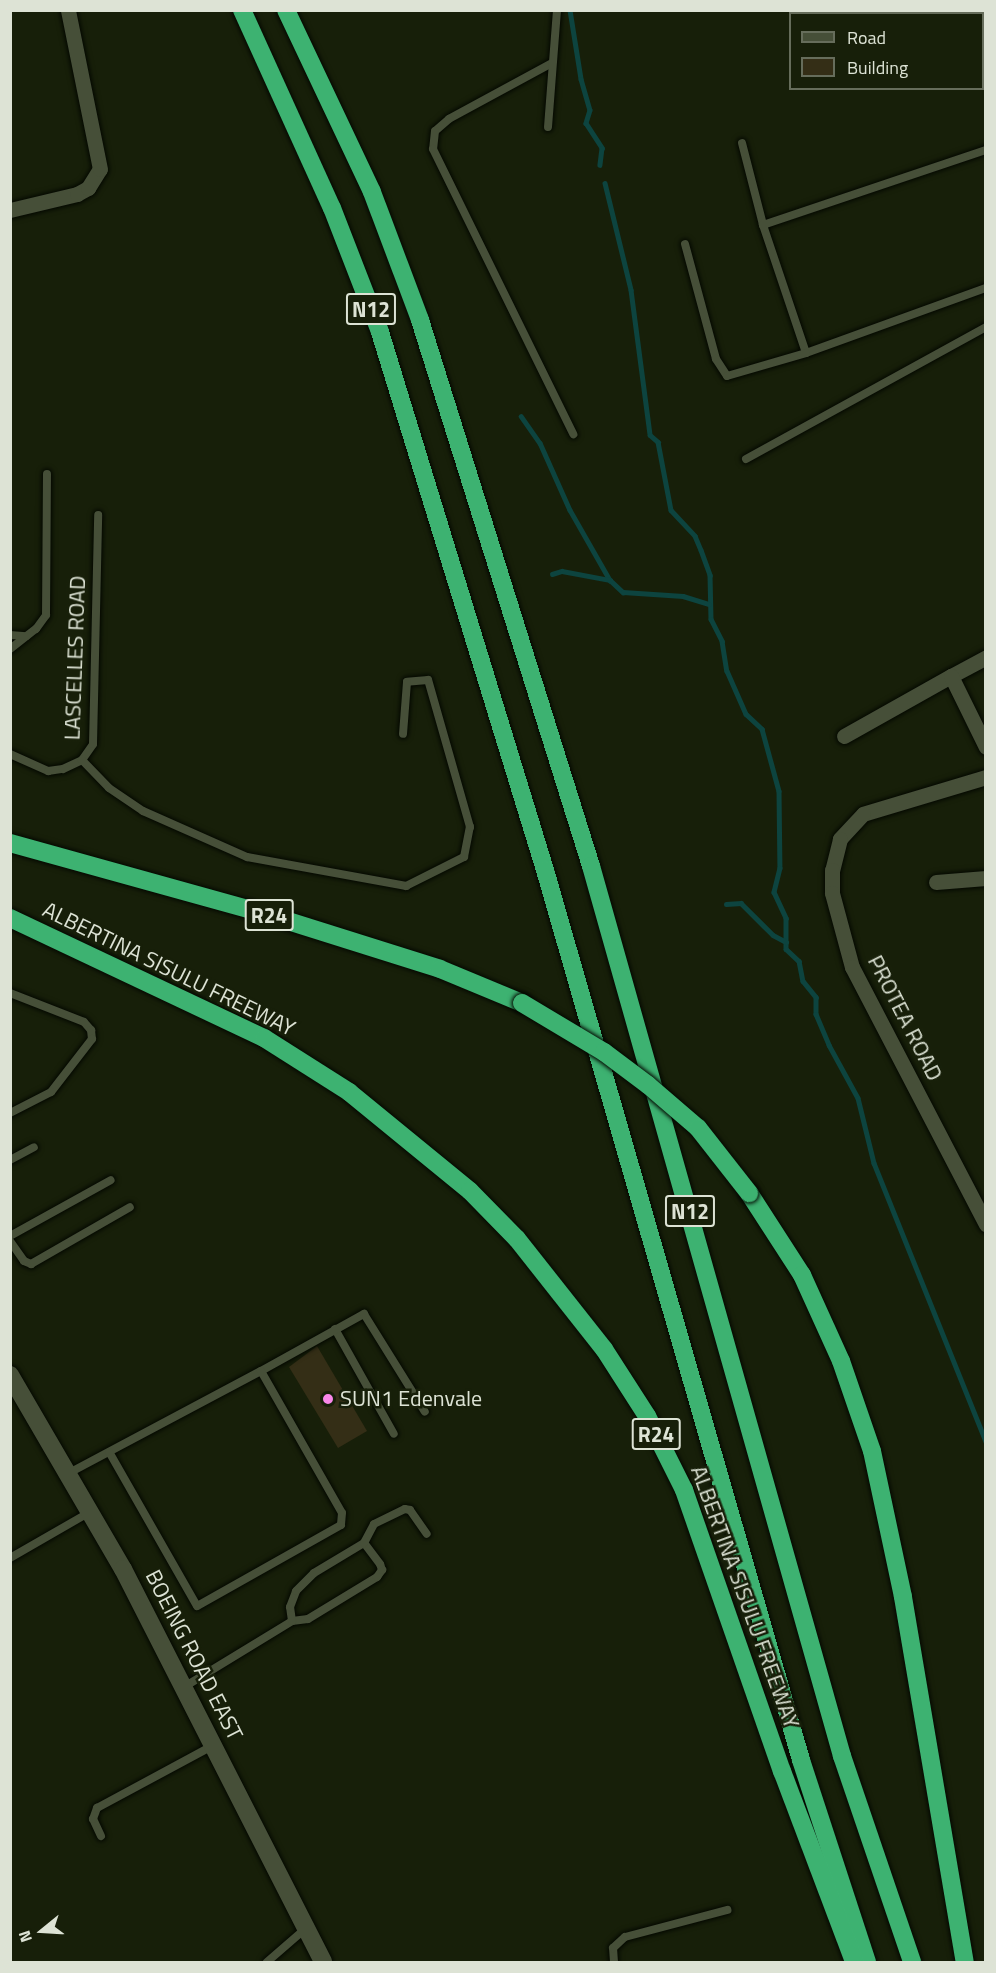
<!DOCTYPE html>
<html>
<head>
<meta charset="utf-8">
<style>
	body { margin:0 }
	#map { position:relative; width:996px; height:1973px; overflow:hidden; background:#171f09; font-family:"Titillium Web",sans-serif }
	div>[style] { position:absolute }
	.stream>* { height:4.5px; margin:-2.25px; padding:0 2.25px; transform-origin:2.25px; border-radius:2.25px; background:#0d443f }
	.building>* { inset:0; background:#342e16 }
	.roads { filter:drop-shadow(0 0 2px #040800) drop-shadow(0 0 2px #040800) }
	.service>* { height:8px; margin:-4px; padding:0 4px; transform-origin:4px; border-radius:4px; background:#464f38 }
	.minor>* { height:15px; margin:-7.5px; padding:0 7.5px; transform-origin:7.5px; border-radius:7.5px; background:#464f38 }
	.secondary>* { height:18px; margin:-9px; padding:0 9px; transform-origin:9px; border-radius:9px; background:#464f38 }
	.motorway>* { height:18px; margin:-9px; padding:0 9px; transform-origin:9px; border-radius:9px; background:#3db271 }
	.bridges { filter:drop-shadow(0 0 2px #040800) drop-shadow(0 0 2px #040800) }
	.motorway-bridge>* { height:18px; margin:-9px; padding:0 9px; transform-origin:9px; border-radius:9px; background:#3db271 }
	.dots>* { width:16px; height:16px; translate:-50% -50%; box-sizing:border-box; border:3px solid #171f09; border-radius:50% }
	span { translate:-50% -50%; white-space:nowrap; text-align:center; line-height:1.15; -webkit-text-stroke:5px #171f09; paint-order:stroke }
	.shield-label span { padding:2px 4px; background:#171f09; border:2px solid; border-radius:4px; -webkit-text-stroke-width:0 }
	.shield-label { font-size:21px; color:#dde3d5; font-weight:700 }
	.street-label { font-size:22px; color:#dde3d5 }
	.poi-label { font-size:22px; color:#dde3d5 }
	.left { translate:0 -50%; text-align:left }
	.frame { position:absolute; inset:0; border:12px solid #dde3d5; pointer-events:none }
	.legend { position:absolute; left:789px; top:12px; width:195px; height:78px; box-sizing:border-box; background:#171f09; border:2px solid #666d5b; margin:0; padding:8px 10px; list-style:none; font-size:18px; color:#dde3d5 }
	.legend li { display:flex; align-items:center; gap:12px; height:30px }
	.legend b { width:30px; border:2px solid #666d5b }
	.north { position:absolute; left:12px; top:1901px; width:60px; height:60px; -webkit-text-stroke:4px #171f09; paint-order:stroke; rotate:252deg; font-size:16px; font-weight:700; line-height:24px; text-align:center; color:#dde3d5 }
	.north::after { content:''; display:block; margin:auto; width:21px; height:27px; background:#dde3d5; clip-path:polygon(50% 0,100% 100%,50% 72%,0 100%) }
</style>
</head>
<body>
<div id="map">
	<div class="stream">
		<div style="left:570px;top:10px;width:70px;rotate:80.9deg"></div>
		<div style="left:581px;top:79px;width:32px;rotate:74deg"></div>
		<div style="left:590px;top:110px;width:14px;rotate:107deg"></div>
		<div style="left:586px;top:123px;width:30px;rotate:57deg"></div>
		<div style="left:602px;top:148px;width:17px;rotate:97deg"></div>
		<div style="left:605px;top:183px;width:110px;rotate:76.3deg"></div>
		<div style="left:631px;top:290px;width:146px;rotate:82.5deg"></div>
		<div style="left:650px;top:435px;width:11px;rotate:41deg"></div>
		<div style="left:658px;top:442px;width:69px;rotate:79.2deg"></div>
		<div style="left:671px;top:510px;width:35px;rotate:47deg"></div>
		<div style="left:695px;top:536px;width:15px;rotate:67deg"></div>
		<div style="left:701px;top:550px;width:27px;rotate:70deg"></div>
		<div style="left:710px;top:575px;width:44px;rotate:88.7deg"></div>
		<div style="left:711px;top:619px;width:25px;rotate:63deg"></div>
		<div style="left:722px;top:641px;width:30px;rotate:81deg"></div>
		<div style="left:727px;top:671px;width:47px;rotate:66.2deg"></div>
		<div style="left:746px;top:714px;width:22px;rotate:43deg"></div>
		<div style="left:762px;top:729px;width:64px;rotate:74.7deg"></div>
		<div style="left:779px;top:791px;width:77px;rotate:89.3deg"></div>
		<div style="left:780px;top:868px;width:25px;rotate:104deg"></div>
		<div style="left:774px;top:892px;width:29px;rotate:65deg"></div>
		<div style="left:786px;top:918px;width:31px;rotate:90deg"></div>
		<div style="left:786px;top:949px;width:18px;rotate:43deg"></div>
		<div style="left:799px;top:961px;width:20px;rotate:79deg"></div>
		<div style="left:803px;top:981px;width:21px;rotate:51deg"></div>
		<div style="left:816px;top:997px;width:17px;rotate:90deg"></div>
		<div style="left:816px;top:1014px;width:34px;rotate:67deg"></div>
		<div style="left:829px;top:1045px;width:60px;rotate:61.3deg"></div>
		<div style="left:858px;top:1098px;width:67px;rotate:76.2deg"></div>
		<div style="left:874px;top:1163px;width:301px;rotate:68.1deg"></div>
		<div style="left:521px;top:416px;width:33px;rotate:55deg"></div>
		<div style="left:540px;top:443px;width:73px;rotate:65.9deg"></div>
		<div style="left:570px;top:510px;width:81px;rotate:60.3deg"></div>
		<div style="left:610px;top:580px;width:18px;rotate:43deg"></div>
		<div style="left:623px;top:592px;width:60px;rotate:3.8deg"></div>
		<div style="left:683px;top:596px;width:27px;rotate:17deg"></div>
		<div style="left:552px;top:574px;width:10px;rotate:-17deg"></div>
		<div style="left:562px;top:571px;width:49px;rotate:10.6deg"></div>
		<div style="left:726px;top:904px;width:15px;rotate:-4deg"></div>
		<div style="left:741px;top:903px;width:45px;rotate:45deg"></div>
		<div style="left:773px;top:935px;width:15px;rotate:28deg"></div>
	</div>
	<div class="building">
		<div style="clip-path:polygon(317px 1346px,367px 1431px,338px 1448px,289px 1367px)"></div>
	</div>
	<div class="roads">
		<div class="service">
			<div style="left:552px;top:63px;width:117px;rotate:151.5deg"></div>
			<div style="left:449px;top:119px;width:18px;rotate:139deg"></div>
			<div style="left:435px;top:131px;width:18px;rotate:96deg"></div>
			<div style="left:433px;top:149px;width:318px;rotate:63.8deg"></div>
			<div style="left:548px;top:127px;width:117px;rotate:-85.6deg"></div>
			<div style="left:742px;top:143px;width:85px;rotate:75.6deg"></div>
			<div style="left:763px;top:225px;width:135px;rotate:71.4deg"></div>
			<div style="left:806px;top:353px;width:191px;rotate:-19.9deg"></div>
			<div style="left:763px;top:225px;width:235px;rotate:-18.6deg"></div>
			<div style="left:685px;top:244px;width:119px;rotate:74.9deg"></div>
			<div style="left:716px;top:359px;width:20px;rotate:57deg"></div>
			<div style="left:727px;top:376px;width:82px;rotate:-16.2deg"></div>
			<div style="left:746px;top:459px;width:274px;rotate:-28.8deg"></div>
			<div style="left:10px;top:635px;width:16px;rotate:4deg"></div>
			<div style="left:10px;top:649px;width:33px;rotate:-38deg"></div>
			<div style="left:36px;top:629px;width:17px;rotate:-54deg"></div>
			<div style="left:46px;top:615px;width:141px;rotate:-89.6deg"></div>
			<div style="left:10px;top:754px;width:42px;rotate:24.1deg"></div>
			<div style="left:48px;top:771px;width:15px;rotate:-8deg"></div>
			<div style="left:63px;top:769px;width:21px;rotate:-25deg"></div>
			<div style="left:82px;top:760px;width:19px;rotate:-55deg"></div>
			<div style="left:93px;top:744px;width:229px;rotate:-88.7deg"></div>
			<div style="left:82px;top:760px;width:39px;rotate:46deg"></div>
			<div style="left:109px;top:788px;width:41px;rotate:34.1deg"></div>
			<div style="left:143px;top:811px;width:114px;rotate:23.9deg"></div>
			<div style="left:247px;top:857px;width:162px;rotate:10.3deg"></div>
			<div style="left:406px;top:886px;width:65px;rotate:-26.6deg"></div>
			<div style="left:464px;top:857px;width:31px;rotate:-79deg"></div>
			<div style="left:470px;top:827px;width:153px;rotate:-105.9deg"></div>
			<div style="left:428px;top:680px;width:21px;rotate:175deg"></div>
			<div style="left:407px;top:682px;width:52px;rotate:94.4deg"></div>
			<div style="left:10px;top:993px;width:79px;rotate:21.4deg"></div>
			<div style="left:84px;top:1022px;width:11px;rotate:49deg"></div>
			<div style="left:91px;top:1030px;width:9px;rotate:84deg"></div>
			<div style="left:92px;top:1039px;width:67px;rotate:127.7deg"></div>
			<div style="left:51px;top:1092px;width:46px;rotate:152.9deg"></div>
			<div style="left:10px;top:1160px;width:27px;rotate:-28deg"></div>
			<div style="left:10px;top:1236px;width:115px;rotate:-29deg"></div>
			<div style="left:10px;top:1241px;width:24px;rotate:55deg"></div>
			<div style="left:24px;top:1261px;width:8px;rotate:23deg"></div>
			<div style="left:31px;top:1264px;width:114px;rotate:-29.9deg"></div>
			<div style="left:335px;top:1329px;width:120px;rotate:60.7deg"></div>
			<div style="left:261px;top:1371px;width:118px;rotate:-29deg"></div>
			<div style="left:364px;top:1314px;width:115px;rotate:58.1deg"></div>
			<div style="left:69px;top:1473px;width:217px;rotate:-28deg"></div>
			<div style="left:261px;top:1371px;width:163px;rotate:60.3deg"></div>
			<div style="left:342px;top:1513px;width:12px;rotate:95deg"></div>
			<div style="left:341px;top:1525px;width:165px;rotate:150.6deg"></div>
			<div style="left:197px;top:1606px;width:177px;rotate:-119.7deg"></div>
			<div style="left:10px;top:1558px;width:92px;rotate:-29.9deg"></div>
			<div style="left:292px;top:1621px;width:16px;rotate:-7deg"></div>
			<div style="left:308px;top:1619px;width:81px;rotate:-31.3deg"></div>
			<div style="left:377px;top:1577px;width:9px;rotate:-54deg"></div>
			<div style="left:382px;top:1570px;width:6px;rotate:-108deg"></div>
			<div style="left:380px;top:1564px;width:26px;rotate:-127deg"></div>
			<div style="left:184px;top:1687px;width:127px;rotate:-31.4deg"></div>
			<div style="left:292px;top:1621px;width:14px;rotate:-98deg"></div>
			<div style="left:290px;top:1607px;width:17px;rotate:-69deg"></div>
			<div style="left:296px;top:1591px;width:25px;rotate:-45deg"></div>
			<div style="left:314px;top:1573px;width:58px;rotate:-31deg"></div>
			<div style="left:364px;top:1543px;width:21px;rotate:-62deg"></div>
			<div style="left:374px;top:1524px;width:34px;rotate:-26deg"></div>
			<div style="left:405px;top:1509px;width:5px;rotate:11deg"></div>
			<div style="left:410px;top:1510px;width:29px;rotate:55deg"></div>
			<div style="left:101px;top:1836px;width:19px;rotate:-115deg"></div>
			<div style="left:93px;top:1819px;width:12px;rotate:-70deg"></div>
			<div style="left:97px;top:1808px;width:131px;rotate:-28.3deg"></div>
			<div style="left:267px;top:1962px;width:50px;rotate:-41deg"></div>
			<div style="left:614px;top:1962px;width:14px;rotate:-94deg"></div>
			<div style="left:613px;top:1948px;width:16px;rotate:-43deg"></div>
			<div style="left:625px;top:1937px;width:106px;rotate:-14.8deg"></div>
		</div>
		<div class="minor">
			<div style="left:10px;top:210px;width:69px;rotate:-13.4deg"></div>
			<div style="left:77px;top:194px;width:13px;rotate:-29deg"></div>
			<div style="left:88px;top:188px;width:22px;rotate:-58deg"></div>
			<div style="left:100px;top:169px;width:162px;rotate:-101.4deg"></div>
			<div style="left:951px;top:676px;width:40px;rotate:-28deg"></div>
			<div style="left:844px;top:736px;width:123px;rotate:-29.3deg"></div>
			<div style="left:951px;top:676px;width:79px;rotate:63.8deg"></div>
			<div style="left:986px;top:777px;width:128px;rotate:163.3deg"></div>
			<div style="left:863px;top:814px;width:34px;rotate:133deg"></div>
			<div style="left:840px;top:839px;width:32px;rotate:104deg"></div>
			<div style="left:832px;top:870px;width:23px;rotate:90deg"></div>
			<div style="left:832px;top:893px;width:77px;rotate:74.9deg"></div>
			<div style="left:852px;top:967px;width:290px;rotate:62.5deg"></div>
			<div style="left:936px;top:882px;width:50px;rotate:-4.6deg"></div>
		</div>
		<div class="secondary">
			<div style="left:10px;top:1375px;width:225px;rotate:59.8deg"></div>
			<div style="left:123px;top:1569px;width:441px;rotate:63deg"></div>
		</div>
		<div class="motorway">
			<div style="left:242px;top:10px;width:217px;rotate:65.6deg"></div>
			<div style="left:332px;top:208px;width:133px;rotate:68.8deg"></div>
			<div style="left:380px;top:332px;width:563px;rotate:72.95deg"></div>
			<div style="left:545px;top:870px;width:926px;rotate:73.95deg"></div>
			<div style="left:801px;top:1760px;width:213px;rotate:71.9deg"></div>
			<div style="left:286px;top:10px;width:201px;rotate:64.7deg"></div>
			<div style="left:372px;top:192px;width:137px;rotate:69.4deg"></div>
			<div style="left:420px;top:320px;width:572px;rotate:72.61deg"></div>
			<div style="left:591px;top:866px;width:925px;rotate:74.25deg"></div>
			<div style="left:842px;top:1756px;width:218px;rotate:71.2deg"></div>
			<div style="left:10px;top:843px;width:266px;rotate:15.5deg"></div>
			<div style="left:266px;top:914px;width:182px;rotate:17.5deg"></div>
			<div style="left:440px;top:969px;width:89px;rotate:22.5deg"></div>
			<div style="left:10px;top:918px;width:281px;rotate:25.3deg"></div>
			<div style="left:264px;top:1038px;width:101px;rotate:32.4deg"></div>
			<div style="left:349px;top:1092px;width:156px;rotate:39.3deg"></div>
			<div style="left:470px;top:1191px;width:67px;rotate:45.6deg"></div>
			<div style="left:517px;top:1239px;width:140px;rotate:51.7deg"></div>
			<div style="left:604px;top:1349px;width:80px;rotate:57.3deg"></div>
			<div style="left:647px;top:1416px;width:83px;rotate:63.4deg"></div>
			<div style="left:684px;top:1490px;width:298px;rotate:70.8deg"></div>
			<div style="left:782px;top:1771px;width:204px;rotate:69.3deg"></div>
			<div style="left:749px;top:1193px;width:98px;rotate:57.1deg"></div>
			<div style="left:802px;top:1275px;width:94px;rotate:65.6deg"></div>
			<div style="left:841px;top:1361px;width:95px;rotate:71deg"></div>
			<div style="left:872px;top:1451px;width:149px;rotate:78deg"></div>
			<div style="left:903px;top:1597px;width:370px;rotate:80.4deg"></div>
		</div>
	</div>
	<div class="bridges">
		<div class="motorway-bridge">
			<div style="left:522px;top:1003px;width:96px;rotate:30.9deg"></div>
			<div style="left:604px;top:1052px;width:55px;rotate:36.9deg"></div>
			<div style="left:648px;top:1085px;width:66px;rotate:40.7deg"></div>
			<div style="left:698px;top:1128px;width:83px;rotate:51.9deg"></div>
		</div>
	</div>
	<div class="dots">
		<div style="left:328px;top:1399px;background:#f987e9"></div>
	</div>
	<div class="shield-label">
		<span style="left:371px;top:309px">N12</span>
		<span style="left:269px;top:915px">R24</span>
		<span style="left:690px;top:1211px">N12</span>
		<span style="left:656px;top:1434px">R24</span>
	</div>
	<div class="street-label">
		<span style="left:75px;top:658px;rotate:-88deg">LASCELLES ROAD</span>
		<span style="left:169px;top:969px;rotate:26deg">ALBERTINA SISULU FREEWAY</span>
		<span style="left:905px;top:1018px;rotate:63deg">PROTEA ROAD</span>
		<span style="left:745px;top:1597px;rotate:70deg">ALBERTINA SISULU FREEWAY</span>
		<span style="left:194px;top:1655px;rotate:63deg">BOEING ROAD EAST</span>
	</div>
	<div class="poi-label">
		<span class="left" style="left:340px;top:1399px">SUN1 Edenvale</span>
	</div>
	<div class="frame"></div>
	<ul class="legend">
	<li><b style="height:8px;background:#464f38"></b>Road</li>
	<li><b style="height:16px;background:#342e16"></b>Building</li>
	</ul>
	<div class="north">N</div>
</div>
</body>
</html>
